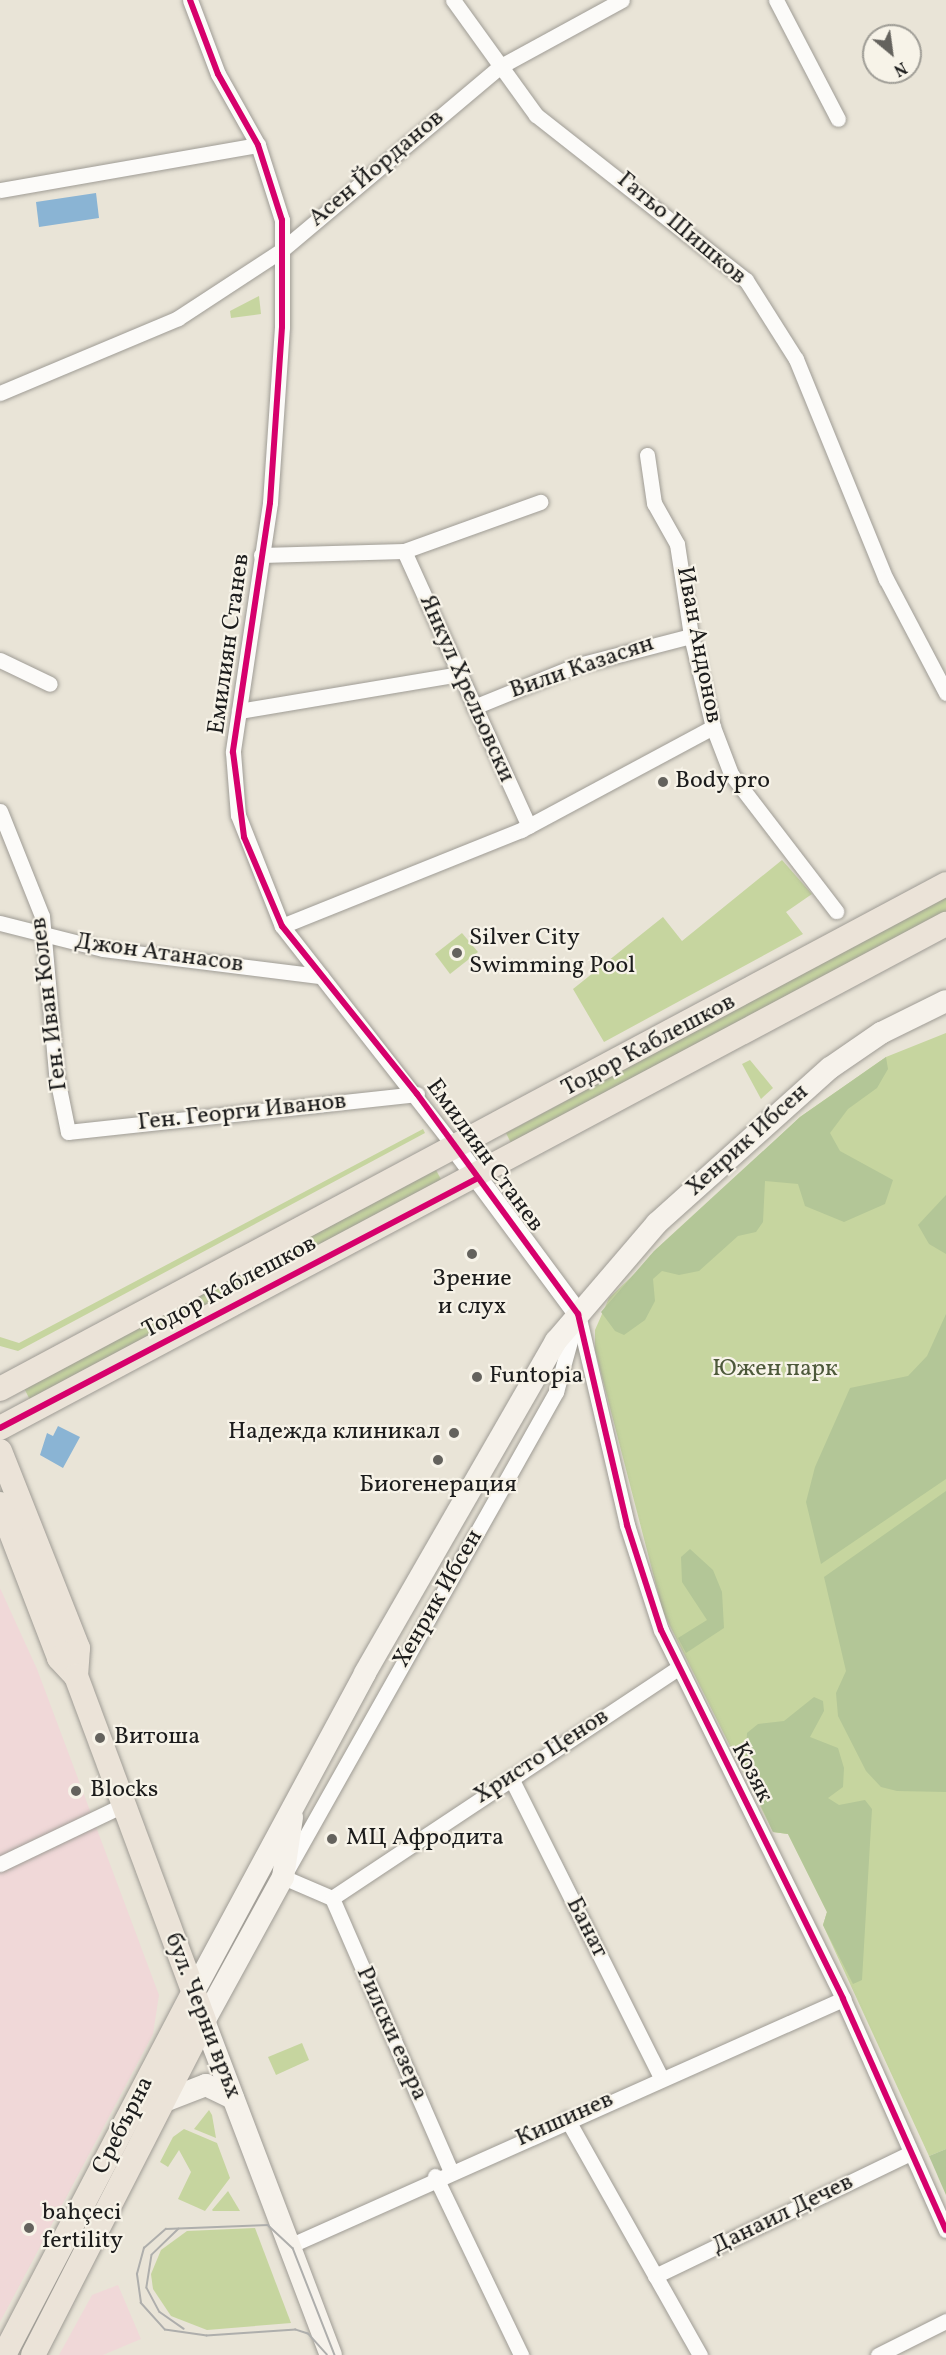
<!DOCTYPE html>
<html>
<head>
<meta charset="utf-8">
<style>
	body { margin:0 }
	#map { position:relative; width:946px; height:2355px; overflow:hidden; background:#e9e4d7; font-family:Vollkorn,serif }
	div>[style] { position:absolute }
	.built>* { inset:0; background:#f0d8d8 }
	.green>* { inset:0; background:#c6d59f }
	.forest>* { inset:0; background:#b3c697 }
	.water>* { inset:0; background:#8ab4d4 }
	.roads { filter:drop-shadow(0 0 2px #9f9c95) drop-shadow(0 0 2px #9f9c95) }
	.minor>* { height:15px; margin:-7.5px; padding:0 7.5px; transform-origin:7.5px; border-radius:7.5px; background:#fcfbf9 }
	.tertiary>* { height:20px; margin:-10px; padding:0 10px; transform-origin:10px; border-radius:10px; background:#fcfbf9 }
	.secondary>* { height:22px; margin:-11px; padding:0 11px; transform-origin:11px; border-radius:11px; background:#f6f2eb }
	.primary>* { height:24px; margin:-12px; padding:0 12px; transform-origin:12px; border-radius:12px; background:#ebe3d8 }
	.tram>* { height:1.5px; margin:-0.75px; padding:0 0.75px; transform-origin:0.75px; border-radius:0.75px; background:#aeaeac }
	.cycleway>* { height:6px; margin:-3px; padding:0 3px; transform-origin:3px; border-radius:3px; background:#d6006c }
	.dots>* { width:16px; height:16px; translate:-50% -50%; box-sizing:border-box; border:3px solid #f7f3e8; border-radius:50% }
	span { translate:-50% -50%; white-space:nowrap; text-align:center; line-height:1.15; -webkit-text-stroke:4.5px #f7f3e8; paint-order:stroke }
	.street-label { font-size:24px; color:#1c1c1c }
	.poi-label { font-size:24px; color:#1c1c1c }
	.left { translate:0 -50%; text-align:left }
	.right { translate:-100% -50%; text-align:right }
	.park-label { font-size:24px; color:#4d593a }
	.north { position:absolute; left:862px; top:24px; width:60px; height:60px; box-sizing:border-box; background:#f7f3e8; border:2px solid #9f9d96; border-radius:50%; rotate:151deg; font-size:16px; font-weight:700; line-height:24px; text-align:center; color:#1c1c1c }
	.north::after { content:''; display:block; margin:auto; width:21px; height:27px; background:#64625d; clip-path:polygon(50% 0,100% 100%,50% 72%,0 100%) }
</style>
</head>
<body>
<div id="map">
	<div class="built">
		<div style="clip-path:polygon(0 1588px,37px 1669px,159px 1995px,153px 2034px,0 2322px)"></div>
		<div style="clip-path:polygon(118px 2285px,141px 2339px,103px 2355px,59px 2355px,92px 2295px)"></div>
	</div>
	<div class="green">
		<div style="clip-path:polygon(259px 296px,261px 314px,231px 318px,230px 311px)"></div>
		<div style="clip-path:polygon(782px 860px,812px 894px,786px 912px,803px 934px,604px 1042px,573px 989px,663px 917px,682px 941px)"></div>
		<div style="clip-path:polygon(946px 896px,946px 915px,512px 1145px,506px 1133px)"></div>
		<div style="clip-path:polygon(462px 933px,478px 952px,450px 974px,435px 954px)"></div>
		<div style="clip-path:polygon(946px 1033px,946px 2149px,929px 2156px,823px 1925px,827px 1912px,788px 1834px,773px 1832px,663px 1612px,595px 1350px,595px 1330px,609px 1298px,800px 1117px,886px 1057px)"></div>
		<div style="clip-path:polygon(750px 1060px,773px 1088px,761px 1099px,742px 1064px)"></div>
		<div style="clip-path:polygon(423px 1129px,425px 1133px,18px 1351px,0 1346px,0 1337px,19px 1343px)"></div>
		<div style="clip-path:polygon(436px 1170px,443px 1183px,31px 1402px,24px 1388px)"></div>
		<div style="clip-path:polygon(302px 2043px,309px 2060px,276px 2075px,268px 2057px)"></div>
		<div style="clip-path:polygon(209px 2110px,212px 2115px,216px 2138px,194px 2129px)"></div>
		<div style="clip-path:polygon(184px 2129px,217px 2143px,230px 2178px,205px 2211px,178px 2199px,191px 2172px,179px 2150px,168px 2167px,160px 2162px,173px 2137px)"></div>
		<div style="clip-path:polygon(228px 2191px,240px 2211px,213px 2211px,212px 2210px)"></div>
		<div style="clip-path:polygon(255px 2228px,291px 2323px,207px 2330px,171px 2316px,153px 2289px,151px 2274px,161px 2250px,187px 2231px)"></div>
	</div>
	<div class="forest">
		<div style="clip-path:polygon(886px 1057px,888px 1069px,877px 1088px,848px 1109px,830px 1133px,840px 1151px,893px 1180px,885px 1204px,844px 1222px,805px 1206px,798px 1184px,765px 1181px,763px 1222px,756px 1232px,738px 1236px,699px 1271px,679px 1275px,662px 1271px,653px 1279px,655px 1301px,645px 1320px,624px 1335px,615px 1331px,601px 1312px,654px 1251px,800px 1117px)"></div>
		<div style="clip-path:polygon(946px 1195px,946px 1254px,929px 1244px,918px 1225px)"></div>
		<div style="clip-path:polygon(946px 1314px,946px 1479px,821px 1564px,806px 1502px,815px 1467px,850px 1388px,908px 1376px,927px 1356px)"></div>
		<div style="clip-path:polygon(946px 1491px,946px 1792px,897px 1791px,881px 1787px,866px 1771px,838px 1716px,836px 1693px,846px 1671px,824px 1577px)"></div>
		<div style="clip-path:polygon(690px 1549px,713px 1570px,722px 1592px,724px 1628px,686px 1653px,678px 1638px,707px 1620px,682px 1582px,681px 1557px)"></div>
		<div style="clip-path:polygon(814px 1697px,823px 1701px,824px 1711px,810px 1737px,838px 1748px,844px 1768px,843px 1787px,828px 1798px,839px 1805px,865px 1800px,872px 1809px,862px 1980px,853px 1984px,823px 1925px,827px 1912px,788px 1834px,773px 1832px,745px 1771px,747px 1733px,758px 1724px,784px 1721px)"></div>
		<div style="clip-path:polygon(946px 2149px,946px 2195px,929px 2156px)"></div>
	</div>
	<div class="water">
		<div style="clip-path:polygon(96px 193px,99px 218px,39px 227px,36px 202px)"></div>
		<div style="clip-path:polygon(58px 1426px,80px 1437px,63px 1468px,40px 1455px,47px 1433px,53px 1436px)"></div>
	</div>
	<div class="roads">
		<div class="minor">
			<div style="left:190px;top:0;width:79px;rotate:69.3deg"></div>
			<div style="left:218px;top:74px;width:81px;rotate:60.6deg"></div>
			<div style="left:258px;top:145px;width:79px;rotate:72.3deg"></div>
			<div style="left:282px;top:220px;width:107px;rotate:90deg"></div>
			<div style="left:282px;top:327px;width:176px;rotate:93.9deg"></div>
			<div style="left:270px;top:503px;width:252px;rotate:98.5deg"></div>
			<div style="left:233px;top:752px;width:63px;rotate:85.5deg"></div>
			<div style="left:238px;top:815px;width:119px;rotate:68.4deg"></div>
			<div style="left:282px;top:926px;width:283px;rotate:52deg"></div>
			<div style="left:453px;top:0;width:142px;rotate:54.2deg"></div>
			<div style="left:536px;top:115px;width:267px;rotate:38.2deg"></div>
			<div style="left:746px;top:280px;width:93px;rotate:57.7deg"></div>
			<div style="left:796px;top:359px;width:238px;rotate:67.8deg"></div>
			<div style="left:886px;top:579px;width:129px;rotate:62.2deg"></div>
			<div style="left:776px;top:0;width:134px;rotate:62.5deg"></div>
			<div style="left:0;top:190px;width:262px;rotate:-9.9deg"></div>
			<div style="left:0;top:393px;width:193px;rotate:-22.8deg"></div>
			<div style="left:178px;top:318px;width:124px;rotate:-33.2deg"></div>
			<div style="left:282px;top:250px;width:284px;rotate:-40.1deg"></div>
			<div style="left:499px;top:67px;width:140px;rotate:-28.6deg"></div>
			<div style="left:647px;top:455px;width:49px;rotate:81.7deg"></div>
			<div style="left:654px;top:503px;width:47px;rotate:60.7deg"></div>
			<div style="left:677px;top:544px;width:93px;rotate:81.3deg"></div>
			<div style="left:691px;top:636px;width:94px;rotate:76.4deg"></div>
			<div style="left:713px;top:727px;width:50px;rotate:69deg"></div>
			<div style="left:731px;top:774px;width:173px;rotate:52.5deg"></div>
			<div style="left:404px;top:551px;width:302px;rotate:65.6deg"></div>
			<div style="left:261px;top:555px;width:143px;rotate:-1.6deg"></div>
			<div style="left:404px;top:551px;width:145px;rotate:-19.8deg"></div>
			<div style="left:0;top:660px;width:55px;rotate:25.6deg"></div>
			<div style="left:474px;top:707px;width:109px;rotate:-22.1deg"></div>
			<div style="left:575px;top:666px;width:120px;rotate:-14.5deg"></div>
			<div style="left:239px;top:711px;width:223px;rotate:-9.5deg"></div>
			<div style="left:0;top:811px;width:113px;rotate:68.2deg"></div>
			<div style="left:42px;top:916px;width:158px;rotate:84.9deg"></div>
			<div style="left:56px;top:1073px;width:60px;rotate:78.5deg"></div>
			<div style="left:68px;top:1132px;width:351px;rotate:-6.2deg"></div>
			<div style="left:0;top:923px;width:106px;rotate:14.2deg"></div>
			<div style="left:103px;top:949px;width:220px;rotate:7.1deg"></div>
			<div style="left:282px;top:926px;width:258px;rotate:-21.9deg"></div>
			<div style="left:521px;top:830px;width:218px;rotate:-28.2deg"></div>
			<div style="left:578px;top:1314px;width:217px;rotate:76.9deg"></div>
			<div style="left:627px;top:1525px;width:110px;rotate:72.1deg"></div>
			<div style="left:661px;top:1630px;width:411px;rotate:63.7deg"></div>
			<div style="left:843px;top:1999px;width:253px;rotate:66deg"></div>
			<div style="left:511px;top:1778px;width:335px;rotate:63.4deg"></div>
			<div style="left:0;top:1864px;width:136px;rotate:-25.6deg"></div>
			<div style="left:332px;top:1898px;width:53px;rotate:-156.8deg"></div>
			<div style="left:283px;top:1877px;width:557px;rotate:-60.63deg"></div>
			<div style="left:556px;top:1392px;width:72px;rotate:-74.6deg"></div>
			<div style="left:332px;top:1898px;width:415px;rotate:-33.6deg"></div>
			<div style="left:332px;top:1898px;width:296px;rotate:66.5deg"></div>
			<div style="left:567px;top:2119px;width:271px;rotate:60.6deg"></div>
			<div style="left:435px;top:2176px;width:199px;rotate:64.3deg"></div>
			<div style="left:289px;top:2246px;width:607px;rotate:-24.03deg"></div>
			<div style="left:655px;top:2276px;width:284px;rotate:-25.7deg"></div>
			<div style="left:878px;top:2355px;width:76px;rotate:-26.6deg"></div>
		</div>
		<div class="tertiary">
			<div style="left:456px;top:1149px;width:205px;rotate:53.5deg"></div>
		</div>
		<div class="secondary">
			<div style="left:292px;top:1817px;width:61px;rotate:98.5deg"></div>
			<div style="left:283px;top:1877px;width:164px;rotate:118.7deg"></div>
			<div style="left:204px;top:2021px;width:357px;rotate:69.2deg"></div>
			<div style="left:193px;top:1993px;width:363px;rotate:-61.7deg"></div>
			<div style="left:365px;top:1673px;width:383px;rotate:-60.1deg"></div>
			<div style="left:556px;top:1341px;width:155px;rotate:-49.4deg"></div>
			<div style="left:657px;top:1223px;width:232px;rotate:-41.9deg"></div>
			<div style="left:830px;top:1068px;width:62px;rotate:-34.5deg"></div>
			<div style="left:881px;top:1033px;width:72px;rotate:-26.2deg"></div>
			<div style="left:162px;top:2102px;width:47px;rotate:-21.1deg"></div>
			<div style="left:206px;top:2085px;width:30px;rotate:26deg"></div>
		</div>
		<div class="primary">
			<div style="left:0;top:1389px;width:1072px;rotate:-28.09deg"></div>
			<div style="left:0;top:1428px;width:1072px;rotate:-28.05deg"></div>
			<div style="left:0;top:1451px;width:212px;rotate:68.4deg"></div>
			<div style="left:78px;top:1648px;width:28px;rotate:94deg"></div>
			<div style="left:0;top:1504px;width:165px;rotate:69deg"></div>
			<div style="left:59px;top:1658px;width:25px;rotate:47deg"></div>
			<div style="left:76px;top:1676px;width:368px;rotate:69.6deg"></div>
			<div style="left:204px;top:2021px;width:375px;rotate:117.1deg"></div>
			<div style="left:4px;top:2355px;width:408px;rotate:-62.4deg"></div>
		</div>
	</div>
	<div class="tram">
		<div style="left:179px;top:2229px;width:37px;rotate:136deg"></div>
		<div style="left:152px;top:2255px;width:33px;rotate:99deg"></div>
		<div style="left:147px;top:2288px;width:27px;rotate:62deg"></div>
		<div style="left:160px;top:2312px;width:29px;rotate:35deg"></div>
		<div style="left:327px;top:2355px;width:28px;rotate:-132deg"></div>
		<div style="left:308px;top:2334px;width:13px;rotate:-162deg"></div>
		<div style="left:296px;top:2330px;width:89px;rotate:176.1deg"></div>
		<div style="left:207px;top:2336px;width:42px;rotate:-171.9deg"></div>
		<div style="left:165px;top:2330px;width:36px;rotate:-132deg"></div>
		<div style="left:141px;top:2303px;width:29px;rotate:-98deg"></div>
		<div style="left:137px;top:2274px;width:27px;rotate:-75deg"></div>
		<div style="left:144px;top:2248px;width:29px;rotate:-41deg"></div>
		<div style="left:166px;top:2229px;width:102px;rotate:-2.2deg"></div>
		<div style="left:268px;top:2225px;width:34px;rotate:43deg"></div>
		<div style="left:293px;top:2248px;width:115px;rotate:68.6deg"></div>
	</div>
	<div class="cycleway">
		<div style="left:190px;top:0;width:79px;rotate:69.3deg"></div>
		<div style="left:218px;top:74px;width:81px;rotate:60.6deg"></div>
		<div style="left:258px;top:145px;width:79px;rotate:72.3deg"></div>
		<div style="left:282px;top:220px;width:107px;rotate:90deg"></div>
		<div style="left:282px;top:327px;width:176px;rotate:93.9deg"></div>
		<div style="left:270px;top:503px;width:252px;rotate:98.5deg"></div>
		<div style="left:233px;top:752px;width:86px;rotate:82.6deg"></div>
		<div style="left:244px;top:837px;width:97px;rotate:66.9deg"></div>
		<div style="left:282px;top:926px;width:216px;rotate:51.2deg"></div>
		<div style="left:417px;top:1094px;width:273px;rotate:53.8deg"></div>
		<div style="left:578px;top:1314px;width:217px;rotate:76.9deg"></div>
		<div style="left:627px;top:1525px;width:110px;rotate:72.1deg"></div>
		<div style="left:661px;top:1630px;width:411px;rotate:63.7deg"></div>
		<div style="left:843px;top:1999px;width:253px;rotate:66deg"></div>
		<div style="left:0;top:1428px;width:537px;rotate:-27.61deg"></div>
	</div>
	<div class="dots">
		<div style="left:663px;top:782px;background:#64625d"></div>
		<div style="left:457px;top:953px;background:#64625d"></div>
		<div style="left:472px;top:1254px;background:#64625d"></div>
		<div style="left:477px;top:1377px;background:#64625d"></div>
		<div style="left:454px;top:1433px;background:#64625d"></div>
		<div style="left:438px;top:1460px;background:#64625d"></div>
		<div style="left:100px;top:1738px;background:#64625d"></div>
		<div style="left:76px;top:1791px;background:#64625d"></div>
		<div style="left:332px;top:1839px;background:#64625d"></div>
		<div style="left:29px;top:2228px;background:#64625d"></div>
	</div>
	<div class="street-label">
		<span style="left:377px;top:169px;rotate:-40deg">Асен Йорданов</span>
		<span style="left:681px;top:229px;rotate:40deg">Гатьо Шишков</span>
		<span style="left:230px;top:644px;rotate:-82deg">Емилиян Станев</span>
		<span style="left:698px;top:645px;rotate:79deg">Иван Андонов</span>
		<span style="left:582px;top:668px;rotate:-19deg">Вили Казасян</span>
		<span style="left:466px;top:689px;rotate:66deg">Янкул Хрельовски</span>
		<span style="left:159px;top:954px;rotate:8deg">Джон Атанасов</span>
		<span style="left:50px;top:1004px;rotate:-97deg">Ген. Иван Колев</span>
		<span style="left:649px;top:1046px;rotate:-28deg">Тодор Каблешков</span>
		<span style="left:242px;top:1113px;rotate:-6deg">Ген. Георги Иванов</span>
		<span style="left:748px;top:1141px;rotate:-42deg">Хенрик Ибсен</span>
		<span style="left:484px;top:1156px;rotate:54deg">Емилиян Станев</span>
		<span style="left:230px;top:1288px;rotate:-28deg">Тодор Каблешков</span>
		<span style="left:439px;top:1599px;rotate:-60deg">Хенрик Ибсен</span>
		<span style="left:542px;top:1757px;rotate:-33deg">Христо Ценов</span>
		<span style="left:751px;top:1773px;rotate:63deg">Козяк</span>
		<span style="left:586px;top:1928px;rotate:63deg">Банат</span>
		<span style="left:202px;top:2016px;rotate:69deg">бул. Черни връх</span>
		<span style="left:391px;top:2034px;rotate:66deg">Рилски езера</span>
		<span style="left:565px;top:2120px;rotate:-24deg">Кишинев</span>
		<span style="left:124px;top:2126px;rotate:-63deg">Сребърна</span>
		<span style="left:783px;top:2215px;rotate:-26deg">Данаил Дечев</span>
	</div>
	<div class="poi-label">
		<span class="left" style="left:675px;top:782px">Body pro</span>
		<span class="left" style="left:469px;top:953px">Silver City<br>Swimming Pool</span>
		<span style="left:472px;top:1294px">Зрение<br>и слух</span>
		<span class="left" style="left:489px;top:1377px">Funtopia</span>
		<span class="right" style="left:440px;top:1433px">Надежда клиникал</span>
		<span style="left:438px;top:1486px">Биогенерация</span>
		<span class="left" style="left:114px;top:1738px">Витоша</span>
		<span class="left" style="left:90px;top:1791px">Blocks</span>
		<span class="left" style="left:346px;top:1839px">МЦ Афродита</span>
		<span class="left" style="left:42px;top:2228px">bahçeci<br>fertility</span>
	</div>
	<div class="park-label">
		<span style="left:775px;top:1370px">Южен парк</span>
	</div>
	<div class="north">N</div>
</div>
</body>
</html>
